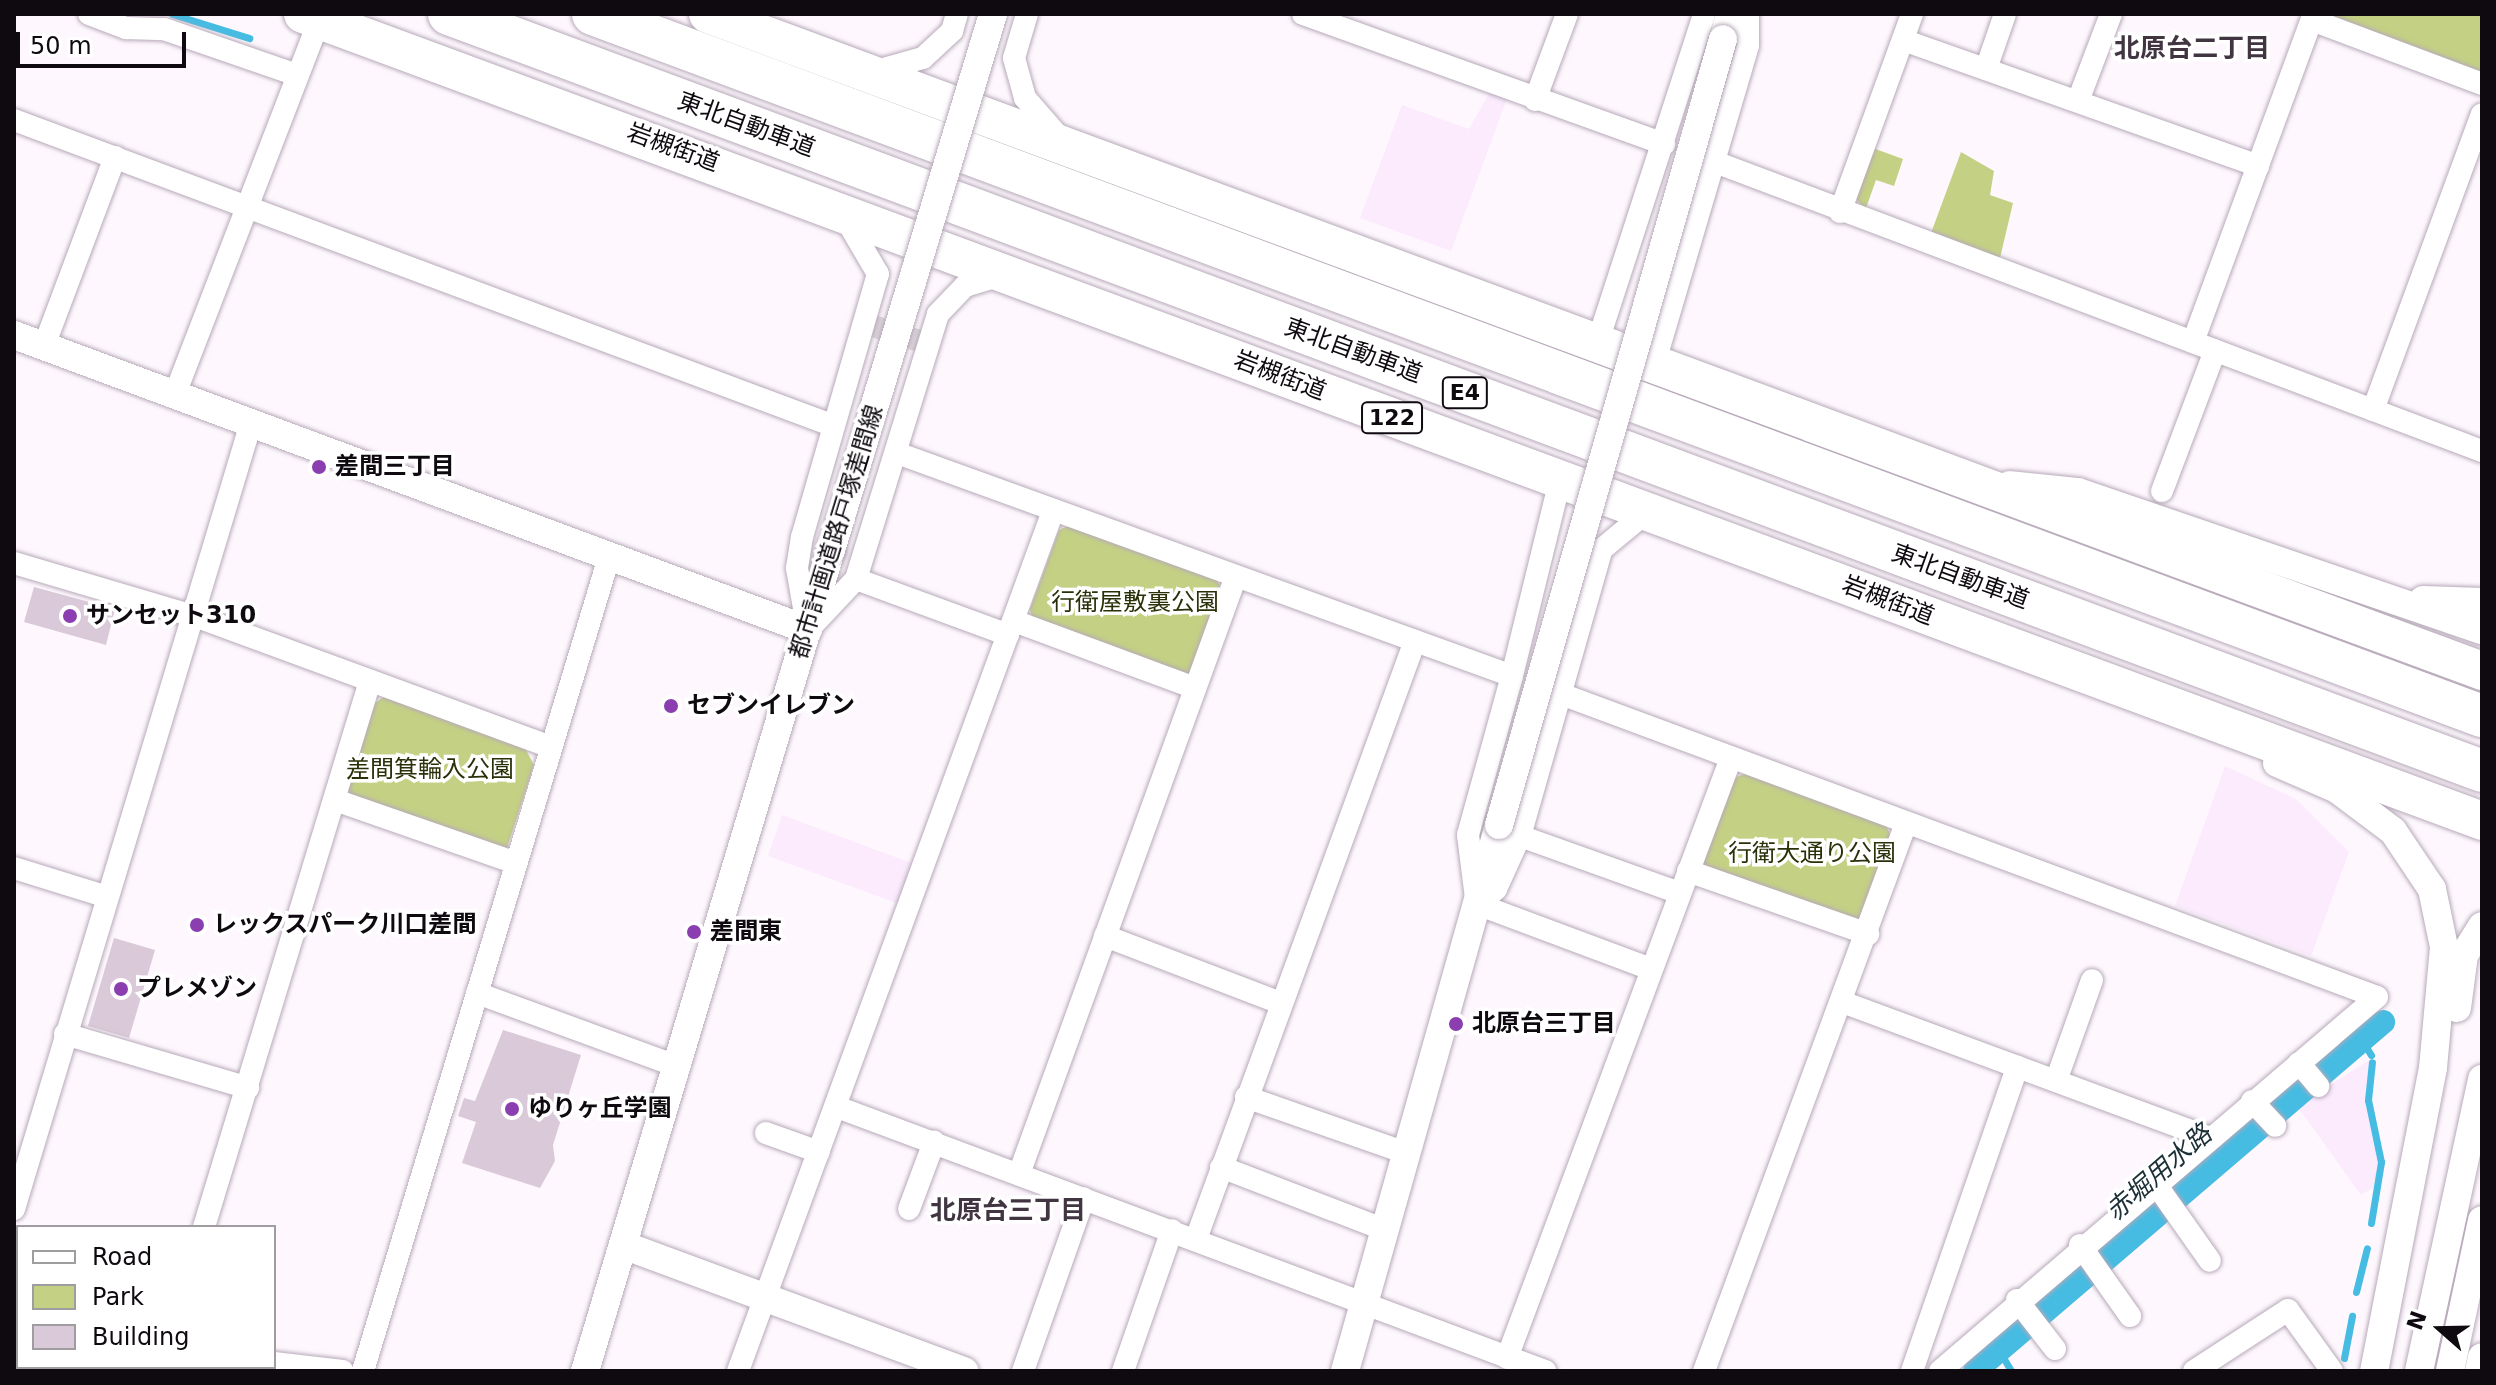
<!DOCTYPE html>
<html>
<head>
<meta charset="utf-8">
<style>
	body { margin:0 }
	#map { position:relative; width:2496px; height:1385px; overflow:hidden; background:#fef8fe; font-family:"DejaVu Sans","Noto Sans JP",sans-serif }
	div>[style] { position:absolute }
	.built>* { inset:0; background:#fbebfd }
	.green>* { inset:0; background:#c4d184 }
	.stream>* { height:7px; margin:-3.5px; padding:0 3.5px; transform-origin:3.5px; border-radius:3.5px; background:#46bce3 }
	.canal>* { height:24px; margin:-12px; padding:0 12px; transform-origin:12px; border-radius:12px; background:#46bce3 }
	.building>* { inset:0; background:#dac9d9 }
	.minor-tunnel>* { height:22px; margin-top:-11px; transform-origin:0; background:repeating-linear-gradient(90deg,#dad4da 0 22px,transparent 0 33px) }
	.roads { filter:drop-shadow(0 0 2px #b7a9b9) drop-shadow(0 0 2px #b7a9b9) }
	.minor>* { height:22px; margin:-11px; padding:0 11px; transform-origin:11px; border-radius:11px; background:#fff }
	.tertiary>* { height:28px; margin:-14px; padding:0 14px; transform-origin:14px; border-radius:14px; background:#fff }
	.trunk>* { height:38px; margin:-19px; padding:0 19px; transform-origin:19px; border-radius:19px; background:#fff }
	.motorway>* { height:42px; margin:-21px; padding:0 21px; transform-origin:21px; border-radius:21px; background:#fff }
	.bridges { filter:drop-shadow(0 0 2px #b7a9b9) drop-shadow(0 0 2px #b7a9b9) }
	.tertiary-bridge>* { height:28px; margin:-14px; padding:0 14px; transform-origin:14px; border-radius:14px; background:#fff }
	.dots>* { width:22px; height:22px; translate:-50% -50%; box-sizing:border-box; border:4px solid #fff; border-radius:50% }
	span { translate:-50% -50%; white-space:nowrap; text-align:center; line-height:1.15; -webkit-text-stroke:7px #fff; paint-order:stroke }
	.shield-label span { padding:2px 6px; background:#fff; border:2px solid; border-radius:6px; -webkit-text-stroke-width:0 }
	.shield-label { font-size:22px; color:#0f0a10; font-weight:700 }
	.street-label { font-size:24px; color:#0f0a10 }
	.poi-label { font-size:24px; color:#0f0a10; font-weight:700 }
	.left { translate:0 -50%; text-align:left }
	.park-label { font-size:24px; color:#2b3008 }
	.neighbourhood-label { font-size:26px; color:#413542; font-weight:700 }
	.water-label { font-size:26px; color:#1b2f37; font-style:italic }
	.frame { position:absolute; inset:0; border:16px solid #0f0a10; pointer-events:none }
	.legend { position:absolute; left:16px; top:1225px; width:260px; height:144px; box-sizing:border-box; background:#fff; border:2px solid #9f9d9f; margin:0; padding:10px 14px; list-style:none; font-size:24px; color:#0f0a10 }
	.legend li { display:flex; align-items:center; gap:16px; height:40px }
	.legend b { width:40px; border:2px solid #9f9d9f }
	.north { position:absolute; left:2400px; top:1289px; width:80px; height:80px; -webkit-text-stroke:6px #fff; paint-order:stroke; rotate:290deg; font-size:22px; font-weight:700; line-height:32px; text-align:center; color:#0f0a10 }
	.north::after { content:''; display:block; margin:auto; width:28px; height:36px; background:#0f0a10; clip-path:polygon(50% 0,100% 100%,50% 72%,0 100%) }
	.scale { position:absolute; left:16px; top:32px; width:170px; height:36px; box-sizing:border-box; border:4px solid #0f0a10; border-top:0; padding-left:10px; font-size:24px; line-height:28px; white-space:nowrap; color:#0f0a10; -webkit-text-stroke:6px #fff; paint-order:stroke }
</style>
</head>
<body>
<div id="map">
	<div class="built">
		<div style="clip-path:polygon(1491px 90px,1508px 96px,1451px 251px,1360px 218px,1402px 105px,1469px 129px)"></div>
		<div style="clip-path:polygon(2225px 766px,2296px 799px,2349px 852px,2311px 956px,2175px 906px)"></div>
		<div style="clip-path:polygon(782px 815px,917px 865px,902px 905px,768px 856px)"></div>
		<div style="clip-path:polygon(2371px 1059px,2366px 1102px,2380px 1165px,2374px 1187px,2361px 1195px,2297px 1106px)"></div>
	</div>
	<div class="green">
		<div style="clip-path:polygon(2325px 14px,2482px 14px,2482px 74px)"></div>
		<div style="clip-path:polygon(1870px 147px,1903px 159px,1894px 186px,1876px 180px,1865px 211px,1853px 194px)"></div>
		<div style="clip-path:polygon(1961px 152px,1994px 171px,1990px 195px,2013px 203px,2000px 258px,1931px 233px)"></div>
		<div style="clip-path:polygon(1072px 524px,1214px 575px,1222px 590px,1192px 673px,1181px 677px,1033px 623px,1030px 609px,1059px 530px)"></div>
		<div style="clip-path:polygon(385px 696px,525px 748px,534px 765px,507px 848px,499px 852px,353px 799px,346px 788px,372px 705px)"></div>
		<div style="clip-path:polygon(1744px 774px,1885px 823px,1891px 836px,1860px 922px,1704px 872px,1699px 860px,1729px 780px)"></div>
	</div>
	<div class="stream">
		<div style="left:172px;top:14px;width:81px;rotate:17.3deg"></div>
		<div style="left:2361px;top:1039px;width:19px;rotate:58deg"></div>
		<div style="left:2371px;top:1223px;width:62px;rotate:-80.7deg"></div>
		<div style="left:2381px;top:1162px;width:63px;rotate:-101.8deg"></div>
		<div style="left:2368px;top:1100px;width:38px;rotate:-84deg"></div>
		<div style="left:2356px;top:1292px;width:45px;rotate:-76deg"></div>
		<div style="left:1998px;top:1349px;width:26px;rotate:59deg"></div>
		<div style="left:2344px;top:1358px;width:43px;rotate:-79.2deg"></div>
	</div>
	<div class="canal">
		<div style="left:1975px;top:1371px;width:537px;rotate:-40.54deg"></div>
	</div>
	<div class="building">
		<div style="clip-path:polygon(34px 587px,115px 609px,106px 645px,24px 622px)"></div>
		<div style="clip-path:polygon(114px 938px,155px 950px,129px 1038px,88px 1026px)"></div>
		<div style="clip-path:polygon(503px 1030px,581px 1055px,553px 1145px,555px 1161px,540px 1188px,462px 1163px,476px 1122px,458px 1116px,464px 1098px,475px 1101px)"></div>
	</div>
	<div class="minor-tunnel">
		<div style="left:867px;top:324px;width:65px;rotate:17.9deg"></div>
	</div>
	<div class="roads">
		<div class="minor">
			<div style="left:89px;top:14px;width:40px;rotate:21deg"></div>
			<div style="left:126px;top:28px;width:38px;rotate:2deg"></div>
			<div style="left:164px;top:29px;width:141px;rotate:19.1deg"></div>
			<div style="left:1027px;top:14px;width:46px;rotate:106.5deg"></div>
			<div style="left:1014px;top:58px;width:41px;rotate:74.6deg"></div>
			<div style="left:1025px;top:98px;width:52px;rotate:48.9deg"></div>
			<div style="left:1303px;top:14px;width:384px;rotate:19.8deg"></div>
			<div style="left:2312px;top:20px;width:182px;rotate:20.6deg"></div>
			<div style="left:1903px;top:40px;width:377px;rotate:19.5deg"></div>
			<div style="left:1986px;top:69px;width:58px;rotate:-70.9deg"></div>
			<div style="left:876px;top:71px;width:49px;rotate:-15.5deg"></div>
			<div style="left:923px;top:58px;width:40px;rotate:-43deg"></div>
			<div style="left:952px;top:31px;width:18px;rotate:-74deg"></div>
			<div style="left:1535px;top:100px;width:92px;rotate:-69.6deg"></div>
			<div style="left:2078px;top:101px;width:93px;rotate:-69.2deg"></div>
			<div style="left:14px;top:120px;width:875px;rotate:20.46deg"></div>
			<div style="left:1715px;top:162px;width:820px;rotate:20.65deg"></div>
			<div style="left:1840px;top:212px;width:211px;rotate:-70deg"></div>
			<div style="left:2193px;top:342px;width:350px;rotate:-69.8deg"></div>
			<div style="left:1597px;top:344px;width:347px;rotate:-72deg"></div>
			<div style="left:44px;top:346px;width:202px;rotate:-69.4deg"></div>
			<div style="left:1654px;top:365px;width:334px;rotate:-73.6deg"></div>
			<div style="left:1748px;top:45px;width:31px;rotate:-90deg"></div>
			<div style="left:175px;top:394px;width:402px;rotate:-68.9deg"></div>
			<div style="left:2373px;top:410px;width:315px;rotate:-69.8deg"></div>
			<div style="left:897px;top:453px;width:654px;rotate:19.93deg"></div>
			<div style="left:1512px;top:676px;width:165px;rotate:105.5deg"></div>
			<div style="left:1468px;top:835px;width:64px;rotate:82.8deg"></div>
			<div style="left:2162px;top:491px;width:150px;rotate:-69.3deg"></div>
			<div style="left:14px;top:563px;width:197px;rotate:16.5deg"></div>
			<div style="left:203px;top:619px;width:371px;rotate:20.2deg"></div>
			<div style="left:856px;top:579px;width:162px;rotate:20.2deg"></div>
			<div style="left:1014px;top:621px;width:193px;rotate:20.3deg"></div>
			<div style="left:807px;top:625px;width:58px;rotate:-100deg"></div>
			<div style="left:797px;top:568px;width:31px;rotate:-81deg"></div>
			<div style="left:802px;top:537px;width:274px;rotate:-73.9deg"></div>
			<div style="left:878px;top:274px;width:61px;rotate:-120.3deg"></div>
			<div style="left:809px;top:629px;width:69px;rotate:-46.8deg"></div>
			<div style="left:856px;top:579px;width:277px;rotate:-72.8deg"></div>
			<div style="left:938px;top:314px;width:39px;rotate:-46deg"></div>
			<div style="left:965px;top:286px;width:37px;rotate:-17deg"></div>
			<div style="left:1512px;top:676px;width:202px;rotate:-76.2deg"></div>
			<div style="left:1561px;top:694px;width:870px;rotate:20.37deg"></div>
			<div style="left:2377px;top:997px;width:575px;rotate:139.44deg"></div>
			<div style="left:335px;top:800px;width:192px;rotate:19.2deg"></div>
			<div style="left:1520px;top:836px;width:169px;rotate:19.7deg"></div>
			<div style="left:14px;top:868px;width:97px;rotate:17.3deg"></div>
			<div style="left:1688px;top:871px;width:191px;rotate:19.3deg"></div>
			<div style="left:1477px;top:904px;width:24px;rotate:-38deg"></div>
			<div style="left:1496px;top:889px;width:58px;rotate:-65.6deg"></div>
			<div style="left:1520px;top:836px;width:298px;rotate:-74.1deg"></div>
			<div style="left:1602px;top:549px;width:60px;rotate:-39.6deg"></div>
			<div style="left:1477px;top:904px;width:186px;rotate:20.5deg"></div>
			<div style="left:1105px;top:936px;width:187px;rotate:20.9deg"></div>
			<div style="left:477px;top:993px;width:213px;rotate:20.1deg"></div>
			<div style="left:1845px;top:1003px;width:388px;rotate:20.3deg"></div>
			<div style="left:65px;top:1034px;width:191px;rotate:16.4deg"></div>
			<div style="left:2299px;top:1063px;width:30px;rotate:50deg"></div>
			<div style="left:2056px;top:1081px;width:107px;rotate:-70.4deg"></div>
			<div style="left:1246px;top:1097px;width:170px;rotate:19.3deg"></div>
			<div style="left:2252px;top:1101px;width:34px;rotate:47deg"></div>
			<div style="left:837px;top:1107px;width:756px;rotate:20.45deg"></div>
			<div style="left:766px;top:1133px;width:56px;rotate:19.7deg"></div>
			<div style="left:1221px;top:1167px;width:176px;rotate:21deg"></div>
			<div style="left:1019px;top:1174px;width:633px;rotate:-70.05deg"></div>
			<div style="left:2155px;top:1183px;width:95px;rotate:54.8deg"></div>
			<div style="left:14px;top:1209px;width:821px;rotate:-73.22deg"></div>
			<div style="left:909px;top:1209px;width:72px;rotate:-69.5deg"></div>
			<div style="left:204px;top:1227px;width:571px;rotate:-73.09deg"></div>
			<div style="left:1196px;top:1239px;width:637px;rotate:-69.89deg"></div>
			<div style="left:2080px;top:1245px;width:87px;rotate:54.8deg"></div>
			<div style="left:2017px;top:1300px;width:62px;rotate:52.2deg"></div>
			<div style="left:14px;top:1332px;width:4px"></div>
			<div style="left:1507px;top:1358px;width:640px;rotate:-69.53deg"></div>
			<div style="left:274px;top:1363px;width:69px;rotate:6.6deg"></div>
			<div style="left:363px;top:1371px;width:850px;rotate:-73.18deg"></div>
			<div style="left:738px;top:1371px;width:916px;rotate:-69.88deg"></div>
			<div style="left:1023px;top:1371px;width:183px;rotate:-70.6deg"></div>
			<div style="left:1123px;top:1371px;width:149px;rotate:-70.8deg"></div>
			<div style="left:1704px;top:1371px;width:581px;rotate:-69.76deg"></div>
			<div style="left:1912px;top:1371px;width:322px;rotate:-70.9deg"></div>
			<div style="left:2194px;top:1371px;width:112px;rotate:-33deg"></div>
			<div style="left:2288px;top:1310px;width:75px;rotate:54.2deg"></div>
		</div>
		<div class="tertiary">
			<div style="left:1723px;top:39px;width:26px;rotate:-74deg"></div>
			<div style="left:14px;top:335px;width:847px;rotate:20.38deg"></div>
			<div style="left:2010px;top:485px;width:68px;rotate:5.9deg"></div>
			<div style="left:2078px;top:492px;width:427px;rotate:18.9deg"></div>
			<div style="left:2423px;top:600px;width:59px;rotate:1.9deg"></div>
			<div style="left:2277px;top:763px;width:65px;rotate:23.4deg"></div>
			<div style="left:2337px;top:789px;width:70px;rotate:36.9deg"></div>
			<div style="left:2393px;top:831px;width:70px;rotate:56.1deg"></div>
			<div style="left:2432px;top:889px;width:59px;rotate:78.3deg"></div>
			<div style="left:2444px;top:947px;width:121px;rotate:95.2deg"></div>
			<div style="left:2433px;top:1068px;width:309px;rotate:101deg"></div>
			<div style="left:2457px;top:1008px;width:53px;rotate:-82.5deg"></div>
			<div style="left:2464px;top:955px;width:34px;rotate:-58deg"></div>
			<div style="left:623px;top:1245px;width:364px;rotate:20.3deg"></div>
			<div style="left:585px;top:1371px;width:857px;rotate:-73.32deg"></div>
			<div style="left:1345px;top:1371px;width:567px;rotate:-74.25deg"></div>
			<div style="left:2419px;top:1371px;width:299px;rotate:-77.8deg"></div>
			<div style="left:2450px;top:1371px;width:154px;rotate:-78deg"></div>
			<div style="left:2479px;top:1371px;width:14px;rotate:-78deg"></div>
		</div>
		<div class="trunk">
			<div style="left:303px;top:14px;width:2324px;rotate:20.32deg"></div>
			<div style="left:708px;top:14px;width:1892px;rotate:20.32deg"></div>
		</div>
		<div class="motorway">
			<div style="left:449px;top:14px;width:2169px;rotate:20.42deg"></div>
			<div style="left:593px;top:14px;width:2015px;rotate:20.39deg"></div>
		</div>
	</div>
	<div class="bridges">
		<div class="tertiary-bridge">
			<div style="left:831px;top:550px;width:560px;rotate:-73.18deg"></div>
			<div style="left:1499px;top:825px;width:817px;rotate:-74.09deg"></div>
		</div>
	</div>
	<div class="dots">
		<div style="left:319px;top:467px;background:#8a3eaf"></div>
		<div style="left:70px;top:616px;background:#8a3eaf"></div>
		<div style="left:671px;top:706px;background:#8a3eaf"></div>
		<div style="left:197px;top:925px;background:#8a3eaf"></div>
		<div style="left:694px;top:932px;background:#8a3eaf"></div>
		<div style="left:121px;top:989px;background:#8a3eaf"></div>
		<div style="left:1456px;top:1024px;background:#8a3eaf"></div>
		<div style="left:512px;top:1109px;background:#8a3eaf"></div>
	</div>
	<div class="shield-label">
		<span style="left:1465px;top:393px">E4</span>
		<span style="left:1392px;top:418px">122</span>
	</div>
	<div class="street-label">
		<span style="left:746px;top:125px;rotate:20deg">東北自動車道</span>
		<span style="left:673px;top:148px;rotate:20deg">岩槻街道</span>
		<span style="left:1353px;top:351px;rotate:20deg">東北自動車道</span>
		<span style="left:1280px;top:376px;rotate:21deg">岩槻街道</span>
		<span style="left:837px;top:532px;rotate:-73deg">都市計画道路戸塚差間線</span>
		<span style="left:1960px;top:577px;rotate:20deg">東北自動車道</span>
		<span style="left:1888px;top:601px;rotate:21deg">岩槻街道</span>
	</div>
	<div class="poi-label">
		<span class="left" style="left:335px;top:467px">差間三丁目</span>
		<span class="left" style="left:86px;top:616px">サンセット310</span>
		<span class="left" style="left:687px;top:706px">セブンイレブン</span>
		<span class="left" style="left:213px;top:925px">レックスパーク川口差間</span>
		<span class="left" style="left:710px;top:932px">差間東</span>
		<span class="left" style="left:137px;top:989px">プレメゾン</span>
		<span class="left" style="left:1472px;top:1024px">北原台三丁目</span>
		<span class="left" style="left:528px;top:1109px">ゆりヶ丘学園</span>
	</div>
	<div class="park-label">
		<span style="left:1135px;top:603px">行衛屋敷裏公園</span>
		<span style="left:430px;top:770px">差間箕輪入公園</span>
		<span style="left:1812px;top:854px">行衛大通り公園</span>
	</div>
	<div class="neighbourhood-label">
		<span style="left:2192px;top:49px">北原台二丁目</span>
		<span style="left:1008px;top:1211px">北原台三丁目</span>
	</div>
	<div class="water-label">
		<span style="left:2159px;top:1173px;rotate:-41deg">赤堀用水路</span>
	</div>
	<div class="frame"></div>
	<ul class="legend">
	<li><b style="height:10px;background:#fff"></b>Road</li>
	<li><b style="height:22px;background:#c4d184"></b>Park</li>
	<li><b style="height:22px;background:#dac9d9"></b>Building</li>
	</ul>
	<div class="north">N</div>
	<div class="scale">50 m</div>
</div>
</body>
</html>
